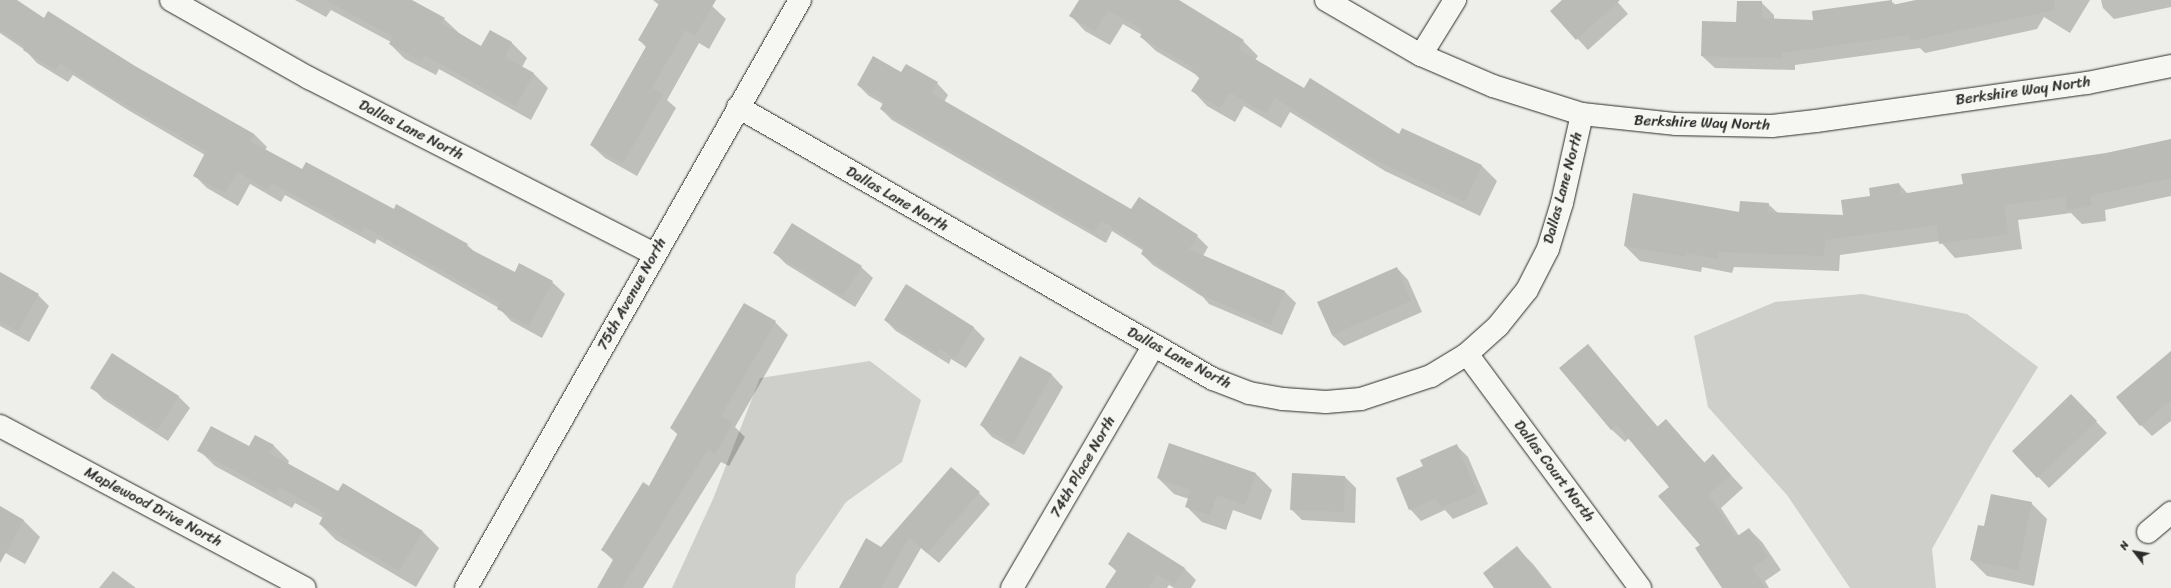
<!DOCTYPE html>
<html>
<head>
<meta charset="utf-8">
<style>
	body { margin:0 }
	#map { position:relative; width:2171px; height:588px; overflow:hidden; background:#eeeeea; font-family:Sriracha,sans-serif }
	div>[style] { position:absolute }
	.green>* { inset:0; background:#cececa }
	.shadow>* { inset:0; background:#0003 }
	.building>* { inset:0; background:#babab7 }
	.roads { filter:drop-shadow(0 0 1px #2b2b2b) drop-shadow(0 0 1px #2b2b2b) }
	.minor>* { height:22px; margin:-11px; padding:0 11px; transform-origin:11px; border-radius:11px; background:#f6f6f2 }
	span { translate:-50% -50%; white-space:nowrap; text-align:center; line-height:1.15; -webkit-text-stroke:3.5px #f6f6f2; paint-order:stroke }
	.street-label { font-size:15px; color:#2b2b2b }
	.north { position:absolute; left:2115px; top:532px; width:40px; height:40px; -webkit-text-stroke:3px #f6f6f2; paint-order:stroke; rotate:301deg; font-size:11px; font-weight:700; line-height:16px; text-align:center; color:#2b2b2b }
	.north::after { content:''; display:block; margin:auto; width:14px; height:18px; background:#2b2b2b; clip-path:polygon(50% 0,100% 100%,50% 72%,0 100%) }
</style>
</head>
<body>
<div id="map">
	<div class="green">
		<div style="clip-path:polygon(1862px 294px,1967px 314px,2038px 367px,1991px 444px,1932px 549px,1936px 588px,1850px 588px,1787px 495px,1708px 407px,1694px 336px,1775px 302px)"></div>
		<div style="clip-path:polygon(870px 361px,921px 400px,902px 462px,846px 502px,796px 575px,795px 588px,672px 588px,713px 499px,760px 378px)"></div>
	</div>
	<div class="shadow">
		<div style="clip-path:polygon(0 0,15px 0,44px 19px,134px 67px,254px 134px,267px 147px,265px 150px,302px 171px,394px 210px,467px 245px,475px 252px,515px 274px,552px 282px,565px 294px,542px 338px,511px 321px,499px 308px,377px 239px,375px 244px,285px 195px,281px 202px,250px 184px,238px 206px,207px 188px,194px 175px,205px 155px,128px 110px,73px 75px,68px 82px,37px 63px,25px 50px,0 33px)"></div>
		<div style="clip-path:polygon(295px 0,395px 0,444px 19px,459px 33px,481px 47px,490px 31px,512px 43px,527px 58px,522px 67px,533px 73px,548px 88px,531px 120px,439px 69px,436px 75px,405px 59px,390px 44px,391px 42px,331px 10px,326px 17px)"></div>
		<div style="clip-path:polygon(653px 0,702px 0,712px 6px,726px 19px,709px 49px,699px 43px,667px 100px,676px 108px,637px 176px,605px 158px,591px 145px,646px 47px,639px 40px,659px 5px)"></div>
		<div style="clip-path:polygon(1080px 0,1177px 0,1243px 41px,1258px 56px,1255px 60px,1304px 90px,1400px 135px,1403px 129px,1482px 166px,1497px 181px,1480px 216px,1385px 171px,1290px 112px,1281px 128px,1244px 106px,1235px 122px,1207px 106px,1193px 91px,1200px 79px,1195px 74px,1156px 51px,1141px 37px,1142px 35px,1123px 24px,1110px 45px,1085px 31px,1071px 16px)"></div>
		<div style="clip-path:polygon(1564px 0,1616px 0,1628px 14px,1588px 50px,1552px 11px)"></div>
		<div style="clip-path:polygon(1921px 0,2090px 0,2070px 33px,2044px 17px,2037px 29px,1925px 53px,1920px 48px,1795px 65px,1795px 70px,1715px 68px,1702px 56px,1761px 2px,1774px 15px,1774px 20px,1814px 21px,1891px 1px,1896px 5px)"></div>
		<div style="clip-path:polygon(2101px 0,2171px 0,2171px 7px,2114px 19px,2103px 8px)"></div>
		<div style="clip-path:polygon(901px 73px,937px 83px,948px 95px,944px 102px,1132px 211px,1197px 236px,1208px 247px,1203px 256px,1285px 292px,1296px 303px,1282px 335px,1209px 304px,1203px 297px,1153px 265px,1142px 254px,1144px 251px,1112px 231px,1106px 243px,892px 120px,881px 109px,883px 104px,869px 96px,858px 85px)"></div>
		<div style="clip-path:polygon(2171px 140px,2171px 196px,2105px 210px,2106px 221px,2082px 224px,2071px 213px,2018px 220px,2022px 249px,1955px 258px,1940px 241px,1840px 255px,1839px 271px,1734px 267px,1732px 273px,1702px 267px,1701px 272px,1640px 261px,1625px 246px,1768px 204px,1779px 214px,1844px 216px,1871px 197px,1899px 184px,1908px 194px,1964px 185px)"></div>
		<div style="clip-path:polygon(792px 224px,861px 267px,873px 278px,855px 307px,786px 264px,775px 253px)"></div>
		<div style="clip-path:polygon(1397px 268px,1408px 280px,1422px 312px,1344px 346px,1332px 335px)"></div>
		<div style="clip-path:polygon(0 273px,38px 295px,49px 306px,29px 342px,0 326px)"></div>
		<div style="clip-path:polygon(906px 286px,974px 328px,985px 339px,966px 368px,951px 359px,949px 364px,896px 331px,885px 320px)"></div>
		<div style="clip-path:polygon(775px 322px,788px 335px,735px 427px,745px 437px,729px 466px,721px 462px,643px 588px,598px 588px,614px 561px,602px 550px,649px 487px,678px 435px,671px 428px)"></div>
		<div style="clip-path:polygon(1588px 345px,1658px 427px,1666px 420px,1705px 463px,1713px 456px,1743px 488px,1721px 508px,1739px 536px,1749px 529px,1762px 542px,1781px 570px,1765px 581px,1769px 588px,1723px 588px,1670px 487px,1629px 438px,1625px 442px,1611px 429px)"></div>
		<div style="clip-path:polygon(2171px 353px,2171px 421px,2152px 436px,2141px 425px)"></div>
		<div style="clip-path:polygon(1020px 357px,1052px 375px,1063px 387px,1024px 455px,992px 437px,981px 425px)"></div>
		<div style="clip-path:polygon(92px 387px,178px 396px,190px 408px,168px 441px,103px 399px)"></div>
		<div style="clip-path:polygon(2082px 407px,2107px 433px,2049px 488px,2013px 451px)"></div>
		<div style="clip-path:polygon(273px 445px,289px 461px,288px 464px,339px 492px,423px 532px,439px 548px,416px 587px,336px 540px,320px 524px,323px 518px,295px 503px,292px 508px,215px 466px,199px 450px)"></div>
		<div style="clip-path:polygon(1456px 445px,1468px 457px,1488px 504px,1453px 519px,1445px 510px,1421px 521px,1410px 509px,1424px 467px)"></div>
		<div style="clip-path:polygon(1256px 474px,1272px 490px,1261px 520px,1233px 510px,1226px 530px,1202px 522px,1186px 506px,1189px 499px,1174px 494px,1158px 478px)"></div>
		<div style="clip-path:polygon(1293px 474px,1345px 477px,1356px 488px,1355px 523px,1302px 520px,1291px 509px)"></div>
		<div style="clip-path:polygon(979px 493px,990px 504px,939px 563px,921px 548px,898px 588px,840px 588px,882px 548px)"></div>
		<div style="clip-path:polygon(2031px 503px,2047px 519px,2034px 586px,1987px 576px,1971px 560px)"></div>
		<div style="clip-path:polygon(0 507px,24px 521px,40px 537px,25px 564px,0 550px)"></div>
		<div style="clip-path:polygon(1128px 533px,1185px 569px,1196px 580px,1191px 588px,1174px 588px,1169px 585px,1167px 588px,1106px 588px,1117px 572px,1109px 564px)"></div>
		<div style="clip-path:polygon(1517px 548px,1533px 564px,1552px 588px,1495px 588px)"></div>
		<div style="clip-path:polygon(113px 571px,136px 588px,99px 588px)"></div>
	</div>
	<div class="building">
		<div style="clip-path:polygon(0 0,17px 0,44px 18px,48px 11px,135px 66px,254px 134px,250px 141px,302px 169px,306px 162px,394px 209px,396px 204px,468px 244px,466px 247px,515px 272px,519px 263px,553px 281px,529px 326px,497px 309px,500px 303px,364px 227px,362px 232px,272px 183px,268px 190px,237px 172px,225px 193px,193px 176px,206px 151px,114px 98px,60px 63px,55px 70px,23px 50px,25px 47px,0 30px)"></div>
		<div style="clip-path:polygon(326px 0,412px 0,445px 18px,441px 23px,481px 46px,490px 30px,512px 42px,505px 57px,534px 73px,516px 106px,424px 55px,421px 61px,389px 44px,393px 37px)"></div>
		<div style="clip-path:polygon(661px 0,716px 0,695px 36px,685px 30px,652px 88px,663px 94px,623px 163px,590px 145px,647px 45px,638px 40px)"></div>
		<div style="clip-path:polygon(1079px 0,1179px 0,1244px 40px,1238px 49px,1304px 88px,1310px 78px,1399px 134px,1402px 128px,1482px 165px,1465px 202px,1369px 157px,1275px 98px,1266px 114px,1229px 92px,1220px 108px,1191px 91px,1200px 77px,1191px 71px,1194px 68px,1140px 37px,1143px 30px,1108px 10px,1095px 31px,1069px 16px)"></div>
		<div style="clip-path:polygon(1562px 0,1620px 0,1576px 40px,1550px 11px)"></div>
		<div style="clip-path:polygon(1892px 0,1892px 5px,1916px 0,2054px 0,2055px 10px,1911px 41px,1910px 35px,1782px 53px,1782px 58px,1701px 56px,1702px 21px,1736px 22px,1737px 1px,1762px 1px,1762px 18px,1813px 20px,1812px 11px)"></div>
		<div style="clip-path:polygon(873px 56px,901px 72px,906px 64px,938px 82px,931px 93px,1131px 209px,1139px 197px,1198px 235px,1189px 249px,1285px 291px,1271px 325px,1197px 293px,1198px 291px,1141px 254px,1144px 248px,1101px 220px,1094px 232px,880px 109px,884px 101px,857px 85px)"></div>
		<div style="clip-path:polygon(2171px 139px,2171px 178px,2090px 196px,2092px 206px,2067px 210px,2065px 197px,2004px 205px,2008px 234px,1939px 244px,1937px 225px,1825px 240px,1824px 256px,1719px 252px,1718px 259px,1687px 253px,1686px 257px,1624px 246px,1633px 193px,1739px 212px,1740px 201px,1769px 203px,1768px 212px,1843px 215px,1841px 200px,1870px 196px,1869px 188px,1899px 183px,1901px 194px,1963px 184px,1961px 174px,2106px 153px)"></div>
		<div style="clip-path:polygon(792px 223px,862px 266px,843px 296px,773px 253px)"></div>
		<div style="clip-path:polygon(1397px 267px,1411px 301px,1332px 335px,1317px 302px)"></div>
		<div style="clip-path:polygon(0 272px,39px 294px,18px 331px,0 322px)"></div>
		<div style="clip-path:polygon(906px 284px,974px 327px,955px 358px,940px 349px,937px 353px,884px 320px)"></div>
		<div style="clip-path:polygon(744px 303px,776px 321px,721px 416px,733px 423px,715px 454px,708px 449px,622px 588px,597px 588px,614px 558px,601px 550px,643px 482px,649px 486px,678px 433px,670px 428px)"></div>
		<div style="clip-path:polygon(1588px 344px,1657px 427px,1666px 419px,1704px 463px,1713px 454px,1731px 475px,1708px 494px,1736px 537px,1749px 528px,1768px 557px,1752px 568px,1766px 588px,1722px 588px,1695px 548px,1700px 545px,1658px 496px,1669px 487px,1617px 425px,1611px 430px,1559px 368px)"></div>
		<div style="clip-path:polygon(2171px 351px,2171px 400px,2140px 426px,2116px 397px)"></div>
		<div style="clip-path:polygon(112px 353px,179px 396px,157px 430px,90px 388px)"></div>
		<div style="clip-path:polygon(1020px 356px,1052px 374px,1013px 445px,980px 425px)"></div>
		<div style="clip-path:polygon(2071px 394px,2097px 421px,2037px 478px,2012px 451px)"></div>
		<div style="clip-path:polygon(211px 426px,249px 446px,255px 435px,274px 445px,269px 453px,338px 491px,343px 483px,423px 531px,399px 571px,319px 524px,325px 513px,279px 487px,276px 493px,197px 451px)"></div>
		<div style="clip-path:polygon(1169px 443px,1256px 473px,1245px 505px,1217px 495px,1210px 515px,1185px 507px,1191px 490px,1157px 478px)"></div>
		<div style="clip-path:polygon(1457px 444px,1477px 493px,1441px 508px,1436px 498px,1409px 510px,1396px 478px,1423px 466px,1420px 460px)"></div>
		<div style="clip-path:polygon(951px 467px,980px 492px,927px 553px,909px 537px,881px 588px,839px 588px,866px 538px,881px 547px)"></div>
		<div style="clip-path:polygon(1292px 473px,1345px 476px,1344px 512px,1290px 510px)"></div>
		<div style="clip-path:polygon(1991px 494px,2032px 502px,2018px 570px,1970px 560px,1978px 525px,1984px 526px)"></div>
		<div style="clip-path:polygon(0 506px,24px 520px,0 563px)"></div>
		<div style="clip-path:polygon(1128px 532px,1185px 568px,1174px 585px,1157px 574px,1149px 588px,1105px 588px,1117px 570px,1108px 564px)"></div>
		<div style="clip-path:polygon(1517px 546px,1550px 588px,1494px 588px,1483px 573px)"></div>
	</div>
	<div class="roads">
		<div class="minor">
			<div style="left:171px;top:0;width:159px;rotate:29.5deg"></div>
			<div style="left:309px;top:78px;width:387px;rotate:27deg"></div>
			<div style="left:1326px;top:0;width:110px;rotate:30.1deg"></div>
			<div style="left:1421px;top:55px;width:78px;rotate:23.3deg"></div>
			<div style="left:1493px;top:86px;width:93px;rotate:17.5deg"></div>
			<div style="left:1582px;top:114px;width:95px;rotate:6.1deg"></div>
			<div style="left:1676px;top:124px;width:96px;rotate:1.2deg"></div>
			<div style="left:1772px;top:126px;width:44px;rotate:-6.5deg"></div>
			<div style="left:1816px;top:121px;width:274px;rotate:-8deg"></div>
			<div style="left:2087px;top:83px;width:86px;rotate:-11.4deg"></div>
			<div style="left:1421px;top:55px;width:65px;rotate:-58.3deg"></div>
			<div style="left:738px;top:107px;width:547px;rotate:29.8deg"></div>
			<div style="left:1213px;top:379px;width:39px;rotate:21deg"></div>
			<div style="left:1249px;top:393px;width:35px;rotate:10deg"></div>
			<div style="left:1283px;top:399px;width:43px;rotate:4deg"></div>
			<div style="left:1326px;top:402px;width:35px;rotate:-5deg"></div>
			<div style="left:1361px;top:399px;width:74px;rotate:-18.2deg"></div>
			<div style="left:1431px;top:376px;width:42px;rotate:-31.4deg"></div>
			<div style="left:1467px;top:354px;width:42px;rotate:-42.1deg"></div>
			<div style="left:1498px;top:326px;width:46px;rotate:-51.1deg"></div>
			<div style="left:1527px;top:290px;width:46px;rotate:-62.9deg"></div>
			<div style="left:1548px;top:249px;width:48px;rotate:-73.1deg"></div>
			<div style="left:1562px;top:203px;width:91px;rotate:-77.3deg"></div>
			<div style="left:1467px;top:354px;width:291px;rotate:53.5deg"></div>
			<div style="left:0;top:426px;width:345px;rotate:28deg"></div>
			<div style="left:2148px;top:532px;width:30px;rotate:-40deg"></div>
			<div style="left:466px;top:588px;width:676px;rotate:-60.4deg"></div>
			<div style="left:1012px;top:588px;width:279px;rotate:-59.7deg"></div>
		</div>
	</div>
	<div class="street-label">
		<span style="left:2023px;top:91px;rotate:-8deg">Berkshire Way North</span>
		<span style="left:1702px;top:123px;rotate:2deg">Berkshire Way North</span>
		<span style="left:411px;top:130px;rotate:27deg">Dallas Lane North</span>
		<span style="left:1563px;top:188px;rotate:-75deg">Dallas Lane North</span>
		<span style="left:897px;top:199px;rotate:30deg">Dallas Lane North</span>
		<span style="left:632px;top:294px;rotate:-61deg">75th Avenue North</span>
		<span style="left:1179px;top:358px;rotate:28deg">Dallas Lane North</span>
		<span style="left:1083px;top:467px;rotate:-60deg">74th Place North</span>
		<span style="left:1554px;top:471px;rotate:53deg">Dallas Court North</span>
		<span style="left:153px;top:507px;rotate:28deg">Maplewood Drive North</span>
	</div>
	<div class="north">N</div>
</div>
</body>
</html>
